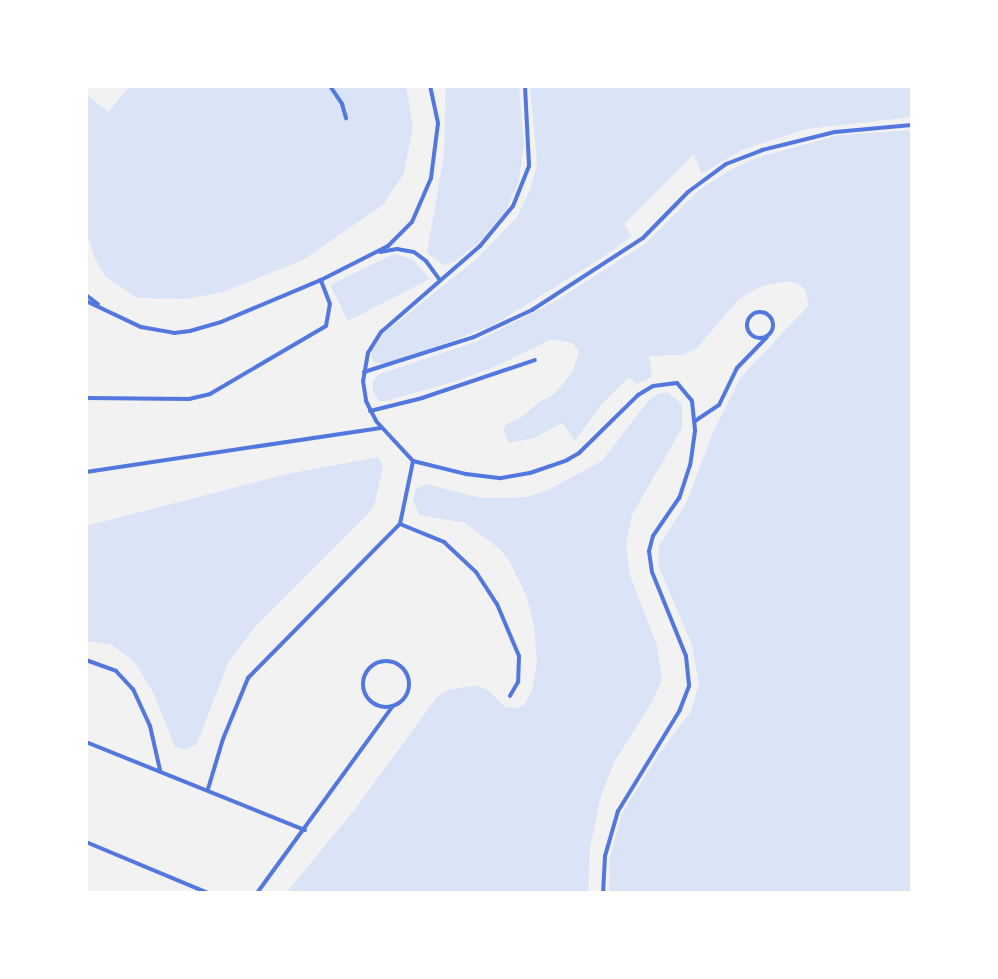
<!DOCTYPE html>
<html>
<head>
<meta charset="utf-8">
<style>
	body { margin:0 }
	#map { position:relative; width:998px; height:979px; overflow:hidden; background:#f2f2f2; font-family:Karla,sans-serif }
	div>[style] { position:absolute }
	.green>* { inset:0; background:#dbe4f7 }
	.minor>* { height:4px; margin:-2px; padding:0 2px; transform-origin:2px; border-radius:2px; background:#5277de }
	.minor>.ring { margin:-2px; padding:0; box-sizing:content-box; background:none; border:4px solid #5277de; border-radius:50% }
	span { translate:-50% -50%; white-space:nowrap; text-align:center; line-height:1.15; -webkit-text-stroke:5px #fff; paint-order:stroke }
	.frame { position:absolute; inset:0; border:88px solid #fff; pointer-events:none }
</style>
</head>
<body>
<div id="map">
	<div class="green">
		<div style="clip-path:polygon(130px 86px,406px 86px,413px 126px,404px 173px,383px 205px,303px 260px,223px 292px,187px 299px,137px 298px,105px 276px,94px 257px,86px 229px,86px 94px,108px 112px)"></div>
		<div style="clip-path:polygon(446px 86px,519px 86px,524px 144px,519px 181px,505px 212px,479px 242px,454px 262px,444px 265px,427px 253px,444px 154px)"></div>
		<div style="clip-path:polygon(530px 86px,912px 86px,912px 117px,807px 129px,744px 149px,701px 174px,694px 154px,624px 224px,632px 236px,605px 256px,495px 324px,419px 354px,386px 364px,373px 362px,371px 351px,378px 338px,474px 261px,517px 217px,530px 190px,537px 164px)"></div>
		<div style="clip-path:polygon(912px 130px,912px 893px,609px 893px,610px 857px,622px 813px,658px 755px,691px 711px,699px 684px,692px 645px,658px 565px,659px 546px,686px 503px,714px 430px,741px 377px,809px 305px,805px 290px,799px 284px,788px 281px,762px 286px,739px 299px,696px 349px,682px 355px,649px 356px,652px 377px,637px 384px,629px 377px,601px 405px,575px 441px,562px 423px,534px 438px,509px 443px,503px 430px,507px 424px,519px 419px,538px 403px,554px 394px,573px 371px,579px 351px,572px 343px,552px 339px,499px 365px,457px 381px,385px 401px,379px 401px,373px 392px,373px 381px,380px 374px,475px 342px,554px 302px,646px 243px,699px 190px,730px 170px,756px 158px,839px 135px)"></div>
		<div style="clip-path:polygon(394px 254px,412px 259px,430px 279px,348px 321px,330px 285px)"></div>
		<div style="clip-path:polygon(667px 392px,682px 404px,682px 428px,632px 515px,626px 544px,630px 575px,657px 646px,662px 679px,652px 702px,615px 761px,601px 795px,590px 848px,588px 893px,286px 893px,355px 809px,437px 697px,448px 690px,476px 685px,488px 690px,505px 707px,517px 708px,524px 705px,532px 690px,537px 662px,534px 626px,527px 597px,509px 561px,501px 550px,465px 523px,419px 515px,413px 500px,416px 489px,426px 484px,481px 498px,526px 497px,546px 491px,602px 461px,648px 401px,658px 394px)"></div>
		<div style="clip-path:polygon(378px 457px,383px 466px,375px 503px,369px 513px,255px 627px,228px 663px,197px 744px,185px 750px,175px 747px,154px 694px,134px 661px,112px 645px,86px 641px,86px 526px,287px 474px)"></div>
	</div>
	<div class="minor">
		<div style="left:330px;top:86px;width:22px;rotate:56deg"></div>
		<div style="left:342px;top:104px;width:15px;rotate:74deg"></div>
		<div style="left:525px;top:86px;width:80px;rotate:87.1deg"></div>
		<div style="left:529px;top:166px;width:43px;rotate:111.8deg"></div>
		<div style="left:513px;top:206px;width:52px;rotate:129.5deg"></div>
		<div style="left:480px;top:246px;width:131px;rotate:139deg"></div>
		<div style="left:381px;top:332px;width:25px;rotate:122deg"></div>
		<div style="left:368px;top:353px;width:28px;rotate:100deg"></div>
		<div style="left:363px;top:381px;width:20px;rotate:81deg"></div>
		<div style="left:366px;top:401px;width:22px;rotate:63deg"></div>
		<div style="left:376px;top:421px;width:54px;rotate:47.2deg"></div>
		<div style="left:413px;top:461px;width:55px;rotate:13.8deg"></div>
		<div style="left:466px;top:474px;width:35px;rotate:7deg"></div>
		<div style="left:501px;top:478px;width:29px;rotate:-10deg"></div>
		<div style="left:530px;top:473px;width:39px;rotate:-19deg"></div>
		<div style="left:567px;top:460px;width:14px;rotate:-30deg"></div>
		<div style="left:579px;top:453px;width:83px;rotate:-44.5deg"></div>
		<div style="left:638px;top:395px;width:17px;rotate:-31deg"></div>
		<div style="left:653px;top:386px;width:24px;rotate:-7deg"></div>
		<div style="left:677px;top:383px;width:23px;rotate:50deg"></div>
		<div style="left:692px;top:401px;width:30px;rotate:84deg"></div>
		<div style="left:695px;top:431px;width:34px;rotate:98deg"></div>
		<div style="left:690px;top:465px;width:35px;rotate:108deg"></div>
		<div style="left:679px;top:498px;width:46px;rotate:124.4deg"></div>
		<div style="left:653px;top:536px;width:16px;rotate:105deg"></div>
		<div style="left:649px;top:551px;width:21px;rotate:82deg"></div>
		<div style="left:652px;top:572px;width:91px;rotate:68deg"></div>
		<div style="left:686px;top:656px;width:30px;rotate:84deg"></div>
		<div style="left:689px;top:686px;width:26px;rotate:111deg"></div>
		<div style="left:680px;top:710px;width:119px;rotate:121.5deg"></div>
		<div style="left:618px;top:811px;width:47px;rotate:106.1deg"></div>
		<div style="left:605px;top:856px;width:37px;rotate:93deg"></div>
		<div style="left:380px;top:252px;width:17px;rotate:-10deg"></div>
		<div style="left:397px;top:249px;width:17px;rotate:10deg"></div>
		<div style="left:414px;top:252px;width:15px;rotate:37deg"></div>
		<div style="left:426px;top:261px;width:24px;rotate:54deg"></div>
		<div style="left:86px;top:295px;width:15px;rotate:37deg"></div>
		<div style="left:86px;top:301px;width:61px;rotate:25.3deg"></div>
		<div style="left:141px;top:327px;width:34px;rotate:10deg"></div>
		<div style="left:174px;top:333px;width:16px;rotate:-7deg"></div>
		<div style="left:190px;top:331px;width:32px;rotate:-16deg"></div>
		<div style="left:221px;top:322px;width:108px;rotate:-22.8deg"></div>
		<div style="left:321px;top:280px;width:75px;rotate:-26.9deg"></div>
		<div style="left:388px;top:246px;width:34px;rotate:-45deg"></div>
		<div style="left:412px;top:222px;width:48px;rotate:-66.6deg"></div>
		<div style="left:431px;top:178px;width:55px;rotate:-82.7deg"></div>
		<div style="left:438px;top:123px;width:38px;rotate:-102deg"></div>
		<div class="ring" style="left:747px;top:312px;width:22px;height:22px"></div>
		<div style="left:364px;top:372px;width:115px;rotate:-17.7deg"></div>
		<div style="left:474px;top:337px;width:64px;rotate:-25deg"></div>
		<div style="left:532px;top:310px;width:132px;rotate:-33deg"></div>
		<div style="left:643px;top:238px;width:64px;rotate:-45.6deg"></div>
		<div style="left:688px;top:192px;width:47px;rotate:-36.4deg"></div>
		<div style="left:726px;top:164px;width:39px;rotate:-21deg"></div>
		<div style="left:762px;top:150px;width:75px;rotate:-13.9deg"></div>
		<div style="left:835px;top:132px;width:77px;rotate:-5.2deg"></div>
		<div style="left:86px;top:398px;width:103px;rotate:0.6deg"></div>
		<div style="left:189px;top:399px;width:22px;rotate:-13deg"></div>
		<div style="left:210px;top:394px;width:134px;rotate:-30.4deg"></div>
		<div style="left:326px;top:326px;width:22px;rotate:-80deg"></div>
		<div style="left:330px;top:304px;width:26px;rotate:-111deg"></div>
		<div style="left:370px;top:411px;width:54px;rotate:-14deg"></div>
		<div style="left:422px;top:398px;width:119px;rotate:-18.6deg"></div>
		<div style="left:695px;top:421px;width:29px;rotate:-34deg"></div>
		<div style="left:719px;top:405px;width:41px;rotate:-64.1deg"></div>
		<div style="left:737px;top:368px;width:43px;rotate:-45.9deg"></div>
		<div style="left:86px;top:472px;width:298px;rotate:-8.5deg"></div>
		<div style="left:400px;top:524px;width:48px;rotate:22.2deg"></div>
		<div style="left:444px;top:542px;width:44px;rotate:43.2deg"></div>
		<div style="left:476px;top:572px;width:38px;rotate:57deg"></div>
		<div style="left:497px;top:604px;width:56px;rotate:67.1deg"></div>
		<div style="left:519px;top:656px;width:26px;rotate:92deg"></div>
		<div style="left:518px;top:682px;width:16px;rotate:120deg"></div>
		<div style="left:86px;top:660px;width:32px;rotate:20deg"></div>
		<div style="left:116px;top:671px;width:25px;rotate:47deg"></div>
		<div style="left:133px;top:689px;width:41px;rotate:65.3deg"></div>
		<div style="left:150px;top:726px;width:45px;rotate:77.2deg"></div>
		<div class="ring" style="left:363px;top:661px;width:42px;height:42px"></div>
		<div style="left:86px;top:742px;width:236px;rotate:21.9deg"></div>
		<div style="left:208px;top:789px;width:52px;rotate:-73.3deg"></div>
		<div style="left:223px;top:739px;width:66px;rotate:-67.7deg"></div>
		<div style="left:248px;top:678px;width:216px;rotate:-45.4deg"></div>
		<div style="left:400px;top:524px;width:64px;rotate:-78.3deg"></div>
		<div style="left:86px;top:842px;width:132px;rotate:22.7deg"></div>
		<div style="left:257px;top:893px;width:230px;rotate:-54deg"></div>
	</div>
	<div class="frame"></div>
</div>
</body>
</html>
